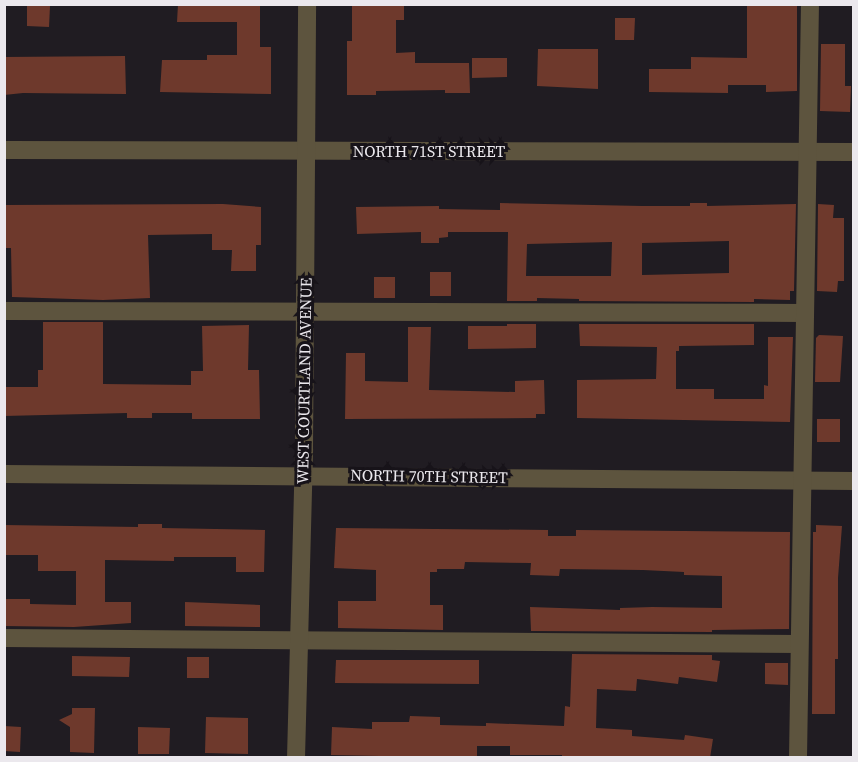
<!DOCTYPE html>
<html>
<head>
<meta charset="utf-8">
<style>
	body { margin:0 }
	#map { position:relative; width:858px; height:762px; overflow:hidden; background:#201c22; font-family:"Source Serif 4",serif }
	div>[style] { position:absolute }
	.building>* { inset:0; background:#6e392c }
	.minor>* { height:18px; margin:-9px; padding:0 9px; transform-origin:9px; border-radius:9px; background:#5d543e }
	span { translate:-50% -50%; white-space:nowrap; text-align:center; line-height:1.15; -webkit-text-stroke:6px #171319; paint-order:stroke }
	.street-label { font-size:16px; color:#ebe8ed }
	.frame { position:absolute; inset:0; border:6px solid #ebe8ed; pointer-events:none }
</style>
</head>
<body>
<div id="map">
	<div class="building">
		<div style="clip-path:polygon(178px 4px,260px 4px,260px 47px,271px 47px,271px 94px,160px 92px,162px 60px,207px 60px,207px 55px,237px 55px,237px 22px,177px 22px)"></div>
		<div style="clip-path:polygon(352px 4px,404px 4px,404px 20px,396px 20px,396px 53px,415px 52px,415px 63px,469px 63px,470px 93px,445px 93px,445px 90px,376px 91px,376px 95px,347px 95px,347px 41px,352px 41px)"></div>
		<div style="clip-path:polygon(747px 4px,797px 4px,797px 91px,766px 92px,766px 85px,728px 85px,728px 93px,649px 92px,649px 69px,691px 69px,691px 57px,747px 58px)"></div>
		<div style="clip-path:polygon(27px 5px,50px 6px,49px 27px,27px 26px)"></div>
		<div style="clip-path:polygon(615px 18px,635px 18px,634px 40px,615px 40px)"></div>
		<div style="clip-path:polygon(821px 44px,845px 44px,845px 86px,851px 86px,850px 112px,820px 111px)"></div>
		<div style="clip-path:polygon(538px 49px,598px 49px,598px 89px,537px 86px)"></div>
		<div style="clip-path:polygon(125px 56px,126px 94px,23px 93px,4px 95px,4px 57px)"></div>
		<div style="clip-path:polygon(472px 58px,507px 58px,507px 77px,472px 78px)"></div>
		<div style="clip-path:polygon(evenodd,500px 203px,642px 206px,690px 206px,690px 203px,707px 203px,707px 206px,796px 204px,794px 291px,790px 291px,790px 300px,754px 299px,754px 302px,579px 301px,579px 299px,537px 298px,537px 301px,507px 301px,508px 232px,448px 232px,448px 237px,439px 238px,439px 243px,421px 243px,421px 232px,357px 234px,356px 207px,439px 206px,439px 209px,500px 210px,500px 203px,729px 241px,729px 273px,642px 275px,642px 243px,729px 241px,500px 203px,612px 242px,611px 276px,526px 276px,527px 244px,612px 242px)"></div>
		<div style="clip-path:polygon(223px 204px,261px 207px,261px 245px,256px 245px,256px 271px,231px 271px,232px 250px,212px 250px,212px 234px,148px 235px,150px 298px,103px 300px,12px 297px,11px 248px,4px 248px,4px 205px)"></div>
		<div style="clip-path:polygon(818px 204px,834px 205px,833px 218px,844px 218px,844px 281px,838px 281px,837px 292px,817px 291px)"></div>
		<div style="clip-path:polygon(430px 272px,451px 272px,451px 296px,430px 296px)"></div>
		<div style="clip-path:polygon(374px 277px,395px 277px,395px 298px,374px 298px)"></div>
		<div style="clip-path:polygon(43px 322px,103px 322px,103px 384px,191px 385px,191px 371px,203px 371px,202px 326px,249px 325px,248px 370px,259px 370px,260px 419px,192px 419px,192px 413px,152px 413px,152px 418px,127px 418px,127px 413px,4px 416px,4px 387px,38px 387px,38px 370px,43px 370px)"></div>
		<div style="clip-path:polygon(507px 324px,536px 324px,536px 348px,468px 349px,468px 326px,507px 326px)"></div>
		<div style="clip-path:polygon(579px 324px,754px 324px,754px 345px,679px 346px,679px 351px,676px 351px,676px 389px,714px 389px,714px 399px,764px 399px,764px 385px,768px 386px,768px 337px,793px 337px,790px 422px,577px 418px,577px 380px,656px 379px,657px 347px,580px 346px)"></div>
		<div style="clip-path:polygon(408px 327px,431px 327px,429px 390px,515px 392px,515px 381px,544px 380px,545px 414px,536px 414px,536px 418px,345px 419px,346px 353px,365px 353px,365px 381px,408px 382px)"></div>
		<div style="clip-path:polygon(819px 335px,843px 336px,840px 382px,815px 382px,816px 338px)"></div>
		<div style="clip-path:polygon(817px 419px,840px 419px,840px 442px,817px 442px)"></div>
		<div style="clip-path:polygon(138px 524px,162px 524px,162px 528px,265px 530px,264px 572px,236px 572px,236px 557px,174px 557px,174px 561px,105px 560px,105px 602px,131px 602px,131px 623px,74px 627px,4px 626px,4px 599px,30px 599px,30px 604px,76px 605px,76px 571px,38px 571px,38px 555px,4px 555px,4px 525px,138px 527px)"></div>
		<div style="clip-path:polygon(816px 525px,842px 526px,838px 578px,838px 659px,835px 659px,835px 714px,812px 714px,813px 532px,816px 532px)"></div>
		<div style="clip-path:polygon(336px 528px,548px 530px,548px 536px,576px 536px,576px 530px,790px 532px,789px 629px,712px 630px,712px 632px,531px 631px,530px 607px,620px 610px,620px 608px,652px 607px,722px 608px,722px 576px,684px 575px,684px 572px,643px 570px,560px 569px,559px 576px,530px 575px,531px 563px,465px 562px,464px 569px,437px 569px,437px 572px,430px 572px,430px 605px,443px 605px,443px 630px,338px 628px,338px 601px,376px 601px,376px 570px,334px 568px)"></div>
		<div style="clip-path:polygon(185px 602px,260px 605px,260px 627px,185px 626px)"></div>
		<div style="clip-path:polygon(572px 654px,712px 655px,712px 660px,720px 661px,717px 682px,679px 677px,678px 684px,637px 679px,636px 691px,597px 689px,596px 728px,632px 730px,632px 736px,684px 740px,685px 735px,713px 739px,710px 758px,562px 758px,562px 755px,510px 755px,510px 746px,477px 746px,477px 758px,331px 755px,332px 727px,372px 729px,372px 722px,409px 722px,410px 716px,440px 717px,440px 725px,486px 726px,486px 723px,564px 726px,565px 706px,570px 707px)"></div>
		<div style="clip-path:polygon(72px 656px,130px 657px,129px 677px,72px 676px)"></div>
		<div style="clip-path:polygon(187px 657px,209px 657px,209px 678px,187px 678px)"></div>
		<div style="clip-path:polygon(336px 660px,479px 660px,479px 684px,335px 683px)"></div>
		<div style="clip-path:polygon(765px 663px,788px 663px,788px 685px,765px 684px)"></div>
		<div style="clip-path:polygon(72px 708px,95px 708px,94px 753px,70px 752px,70px 727px,59px 720px,72px 714px)"></div>
		<div style="clip-path:polygon(206px 717px,248px 718px,248px 754px,205px 753px)"></div>
		<div style="clip-path:polygon(4px 726px,21px 727px,20px 752px,4px 751px)"></div>
		<div style="clip-path:polygon(138px 727px,170px 728px,169px 754px,138px 754px)"></div>
	</div>
	<div class="minor">
		<div style="left:4px;top:150px;width:850px;rotate:0.13deg"></div>
		<div style="left:4px;top:311px;width:800px;rotate:0.14deg"></div>
		<div style="left:4px;top:474px;width:850px;rotate:0.47deg"></div>
		<div style="left:4px;top:638px;width:795px;rotate:0.43deg"></div>
		<div style="left:296px;top:758px;width:309px;rotate:-88.5deg"></div>
		<div style="left:304px;top:449px;width:445px;rotate:-89.6deg"></div>
		<div style="left:798px;top:758px;width:754px;rotate:-89.09deg"></div>
	</div>
	<div class="street-label">
		<span style="left:429px;top:151px">NORTH 71ST STREET</span>
		<span style="left:304px;top:381px;rotate:-89deg">WEST COURTLAND AVENUE</span>
		<span style="left:429px;top:476px;rotate:1deg">NORTH 70TH STREET</span>
	</div>
	<div class="frame"></div>
</div>
</body>
</html>
